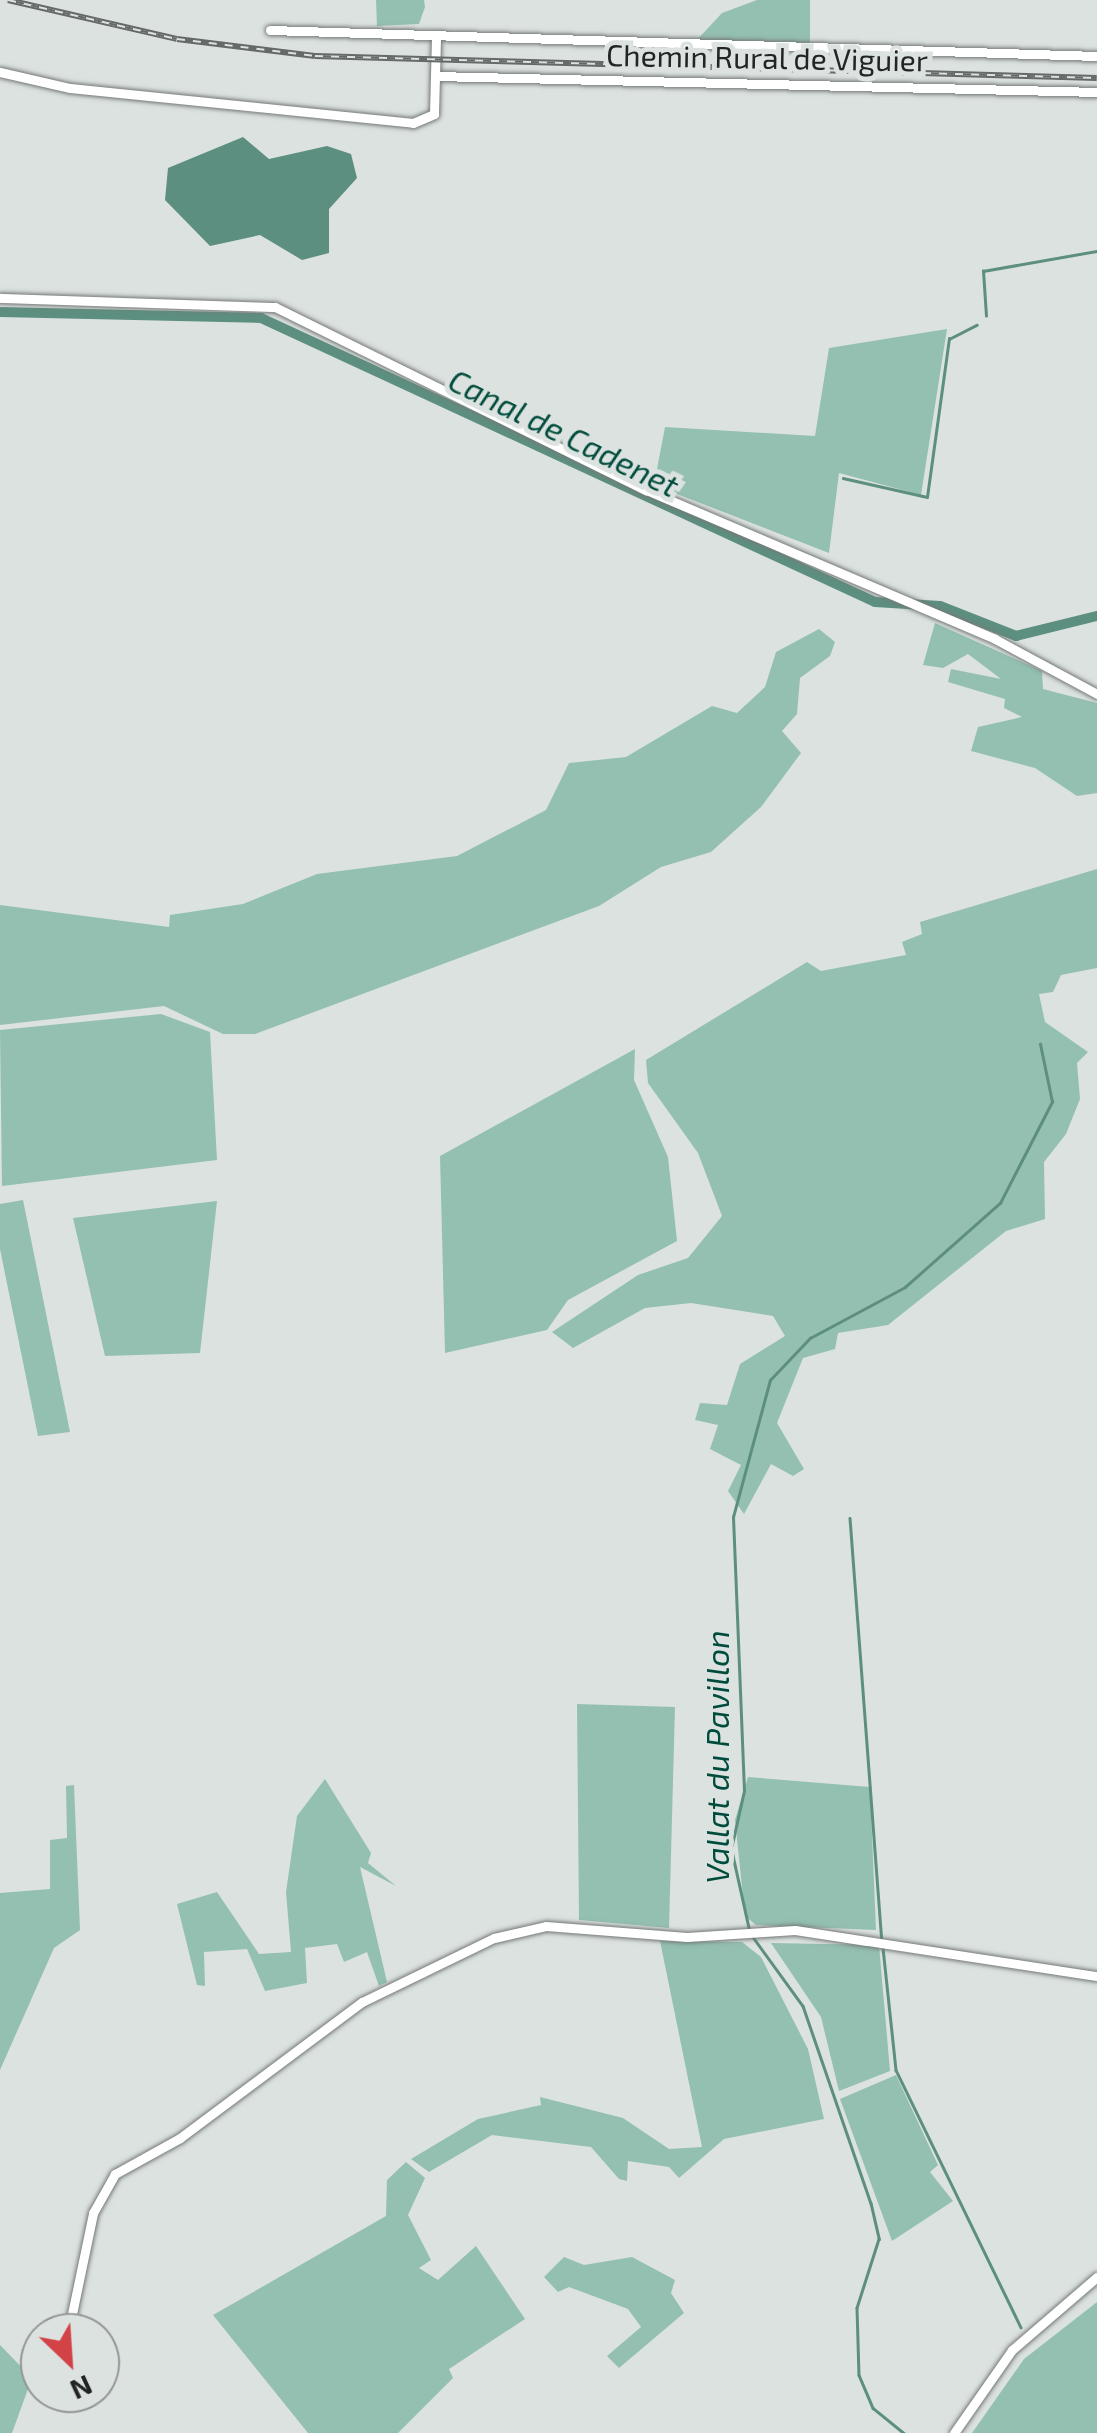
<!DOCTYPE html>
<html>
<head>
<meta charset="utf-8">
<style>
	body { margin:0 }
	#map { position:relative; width:1097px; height:2433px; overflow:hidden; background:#dce2e0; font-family:"Exo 2",sans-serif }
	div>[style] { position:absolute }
	.green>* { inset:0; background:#94c0b1 }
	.water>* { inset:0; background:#5d8f80 }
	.stream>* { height:2.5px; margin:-1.25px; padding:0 1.25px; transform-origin:1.25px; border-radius:1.25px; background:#5d8f80 }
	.canal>* { height:10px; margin:-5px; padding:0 5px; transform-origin:5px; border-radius:5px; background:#5d8f80 }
	.roads { filter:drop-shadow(0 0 2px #747977) drop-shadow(0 0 2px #747977) }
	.minor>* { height:9px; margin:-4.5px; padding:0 4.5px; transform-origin:4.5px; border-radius:4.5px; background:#fff }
	.rail>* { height:6px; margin-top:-3px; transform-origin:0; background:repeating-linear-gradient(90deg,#dce2e0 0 8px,#656967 0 16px); box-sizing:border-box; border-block:2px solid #656967 }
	span { translate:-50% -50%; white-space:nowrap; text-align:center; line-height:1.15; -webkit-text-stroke:10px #dce2e0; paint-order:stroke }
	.street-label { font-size:30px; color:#232524 }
	.water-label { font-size:32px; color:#004c3c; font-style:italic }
	.north { position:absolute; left:20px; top:2313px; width:100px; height:100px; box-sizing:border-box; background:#dce2e0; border:2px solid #929695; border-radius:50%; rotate:155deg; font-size:28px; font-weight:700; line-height:40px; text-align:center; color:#232524 }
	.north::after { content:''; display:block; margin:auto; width:35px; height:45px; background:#d24247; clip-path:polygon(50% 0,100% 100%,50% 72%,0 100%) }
</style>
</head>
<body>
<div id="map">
	<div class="green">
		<div style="clip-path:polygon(376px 0,424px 0,425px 7px,419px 24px,377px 26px)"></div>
		<div style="clip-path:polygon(757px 0,810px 0,810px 45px,696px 41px,722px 13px)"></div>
		<div style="clip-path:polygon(947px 329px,921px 495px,839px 473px,829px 553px,654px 485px,665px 427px,815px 436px,829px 348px)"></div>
		<div style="clip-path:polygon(935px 623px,1042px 671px,1043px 689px,1097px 703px,1097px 793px,1077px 796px,1035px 768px,971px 751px,978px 727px,1022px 717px,1004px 708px,1005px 699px,948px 682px,951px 669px,1001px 679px,968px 654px,943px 668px,923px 665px)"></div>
		<div style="clip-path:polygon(819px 629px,835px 642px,830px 656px,800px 678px,797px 714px,782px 731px,801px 753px,761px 807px,711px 852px,661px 867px,599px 906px,255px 1034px,223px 1034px,164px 1006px,0 1025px,0 905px,169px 927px,170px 915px,243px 904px,317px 874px,457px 856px,546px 810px,569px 763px,626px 757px,712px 706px,737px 713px,765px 687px,776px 652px)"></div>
		<div style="clip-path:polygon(1097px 869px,1097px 968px,1061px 975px,1053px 992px,1039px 994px,1045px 1022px,1088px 1052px,1077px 1063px,1080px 1099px,1066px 1134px,1044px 1162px,1045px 1219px,1006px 1231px,888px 1325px,838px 1333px,835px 1349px,803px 1358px,777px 1423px,804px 1469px,793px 1476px,771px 1464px,744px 1514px,728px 1491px,741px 1465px,710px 1449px,718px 1425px,695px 1420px,700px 1403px,727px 1405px,740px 1364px,785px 1336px,773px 1316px,691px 1303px,645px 1308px,573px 1348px,552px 1332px,638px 1275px,688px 1258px,722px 1216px,698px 1153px,648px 1083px,646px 1060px,807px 962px,821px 971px,906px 955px,902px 942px,922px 934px,920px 922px)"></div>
		<div style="clip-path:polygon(161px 1014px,210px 1032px,217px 1160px,2px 1186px,0 1030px)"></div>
		<div style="clip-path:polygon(635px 1049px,634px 1080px,668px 1157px,677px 1241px,568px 1300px,547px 1330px,445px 1353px,440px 1156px)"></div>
		<div style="clip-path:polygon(23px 1200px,70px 1432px,38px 1436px,0 1249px,0 1204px)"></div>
		<div style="clip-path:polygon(217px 1201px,200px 1353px,105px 1356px,73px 1218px)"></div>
		<div style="clip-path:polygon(577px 1704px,675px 1707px,669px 1928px,579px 1920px)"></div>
		<div style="clip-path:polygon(748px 1777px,870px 1787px,876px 1930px,756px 1925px,745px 1916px,735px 1820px)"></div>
		<div style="clip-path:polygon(325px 1779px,371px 1853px,368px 1863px,396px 1886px,360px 1867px,387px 1982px,379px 1986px,367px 1952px,344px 1962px,337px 1944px,305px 1948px,307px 1983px,265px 1991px,247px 1949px,204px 1952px,205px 1986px,197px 1985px,177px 1904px,217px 1892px,259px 1954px,291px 1952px,286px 1892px,297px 1816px)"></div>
		<div style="clip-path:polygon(74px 1785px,80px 1930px,54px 1948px,0 2070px,0 1893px,50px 1889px,50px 1840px,67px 1838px,66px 1786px)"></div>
		<div style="clip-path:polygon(660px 1941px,742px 1942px,761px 1957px,808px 2049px,824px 2119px,724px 2139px,679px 2178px,669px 2167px,628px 2161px,627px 2181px,619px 2179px,591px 2147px,492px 2135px,429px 2172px,411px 2159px,478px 2119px,541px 2105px,540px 2097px,623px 2118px,669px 2149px,702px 2147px)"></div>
		<div style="clip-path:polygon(771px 1943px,879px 1945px,890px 2071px,839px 2091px,821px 2017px)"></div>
		<div style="clip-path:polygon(896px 2075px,938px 2165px,930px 2172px,953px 2201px,892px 2241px,840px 2099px)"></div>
		<div style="clip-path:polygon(406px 2162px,425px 2178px,408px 2215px,431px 2260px,419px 2268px,438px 2280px,476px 2246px,525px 2319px,449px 2369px,453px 2378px,398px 2433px,308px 2433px,213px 2315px,386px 2216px,387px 2180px)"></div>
		<div style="clip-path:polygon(564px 2257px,584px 2265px,632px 2257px,675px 2280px,671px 2293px,684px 2313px,619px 2368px,607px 2356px,641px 2327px,628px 2309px,569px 2287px,558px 2292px,544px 2277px)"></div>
		<div style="clip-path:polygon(1097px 2302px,1097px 2433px,972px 2433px,1024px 2359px)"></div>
		<div style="clip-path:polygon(0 2345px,32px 2378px,12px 2433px,0 2433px)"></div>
	</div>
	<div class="water">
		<div style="clip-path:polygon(243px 137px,269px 159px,327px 146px,351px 154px,357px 178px,329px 209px,329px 253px,302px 260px,260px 235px,210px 246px,165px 200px,168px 168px)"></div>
	</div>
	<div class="stream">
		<div style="left:986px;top:316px;width:45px;rotate:-93.8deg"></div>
		<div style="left:983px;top:271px;width:116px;rotate:-10deg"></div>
		<div style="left:843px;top:478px;width:86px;rotate:12.7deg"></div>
		<div style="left:927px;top:497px;width:160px;rotate:-82.1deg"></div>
		<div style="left:949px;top:339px;width:31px;rotate:-27deg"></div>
		<div style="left:850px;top:1518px;width:423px;rotate:85.7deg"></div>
		<div style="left:749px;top:1930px;width:83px;rotate:-102.5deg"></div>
		<div style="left:731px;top:1849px;width:59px;rotate:-77.4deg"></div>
		<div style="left:744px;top:1791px;width:274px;rotate:-92.3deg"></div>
		<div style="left:733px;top:1517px;width:142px;rotate:-74.9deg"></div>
		<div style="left:770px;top:1380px;width:58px;rotate:-46.4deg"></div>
		<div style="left:810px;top:1338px;width:108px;rotate:-28.2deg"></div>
		<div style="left:905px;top:1287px;width:127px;rotate:-41.5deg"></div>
		<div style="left:1000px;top:1203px;width:114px;rotate:-62.8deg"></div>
		<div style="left:1052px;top:1102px;width:59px;rotate:-101.7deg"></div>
		<div style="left:753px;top:1937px;width:85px;rotate:54.1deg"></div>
		<div style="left:803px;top:2006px;width:208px;rotate:71deg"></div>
		<div style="left:871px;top:2203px;width:37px;rotate:77deg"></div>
		<div style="left:879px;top:2239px;width:72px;rotate:107.7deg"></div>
		<div style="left:857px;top:2308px;width:67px;rotate:88.3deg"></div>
		<div style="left:859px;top:2375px;width:36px;rotate:67deg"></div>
		<div style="left:873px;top:2408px;width:40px;rotate:39deg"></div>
		<div style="left:883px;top:1948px;width:123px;rotate:83.9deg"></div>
		<div style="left:896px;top:2070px;width:286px;rotate:64.1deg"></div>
	</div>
	<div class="canal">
		<div style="left:0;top:312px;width:261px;rotate:1.3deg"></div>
		<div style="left:261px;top:318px;width:676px;rotate:24.82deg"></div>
		<div style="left:875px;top:602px;width:65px;rotate:3.5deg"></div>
		<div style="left:940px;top:606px;width:82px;rotate:21.5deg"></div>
		<div style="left:1016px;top:636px;width:83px;rotate:-13.9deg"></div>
	</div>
	<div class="roads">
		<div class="minor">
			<div style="left:270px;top:30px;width:827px;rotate:1.8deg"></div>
			<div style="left:0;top:72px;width:72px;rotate:12.9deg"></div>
			<div style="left:70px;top:88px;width:345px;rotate:5.8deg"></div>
			<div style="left:413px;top:123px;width:23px;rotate:-23deg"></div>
			<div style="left:434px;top:114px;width:76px;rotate:-88.5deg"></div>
			<div style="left:435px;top:76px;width:662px;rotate:1.38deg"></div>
			<div style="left:0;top:298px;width:275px;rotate:1.9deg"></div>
			<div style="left:275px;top:307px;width:414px;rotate:26.3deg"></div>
			<div style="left:646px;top:490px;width:379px;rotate:23.1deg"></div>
			<div style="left:995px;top:639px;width:116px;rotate:28.3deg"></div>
			<div style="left:68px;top:2333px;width:123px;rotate:-78.2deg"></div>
			<div style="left:93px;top:2213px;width:45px;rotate:-60.6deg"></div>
			<div style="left:115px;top:2174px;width:74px;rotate:-29deg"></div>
			<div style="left:180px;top:2138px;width:227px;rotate:-36.8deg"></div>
			<div style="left:362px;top:2002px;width:147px;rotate:-25.9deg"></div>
			<div style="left:494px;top:1938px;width:53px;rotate:-13deg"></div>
			<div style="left:546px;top:1926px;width:141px;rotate:4.5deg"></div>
			<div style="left:687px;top:1937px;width:108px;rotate:-3.7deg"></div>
			<div style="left:795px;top:1930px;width:305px;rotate:8.7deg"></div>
			<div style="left:954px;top:2433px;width:101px;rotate:-55.1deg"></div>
			<div style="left:1012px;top:2350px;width:112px;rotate:-40.7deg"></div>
		</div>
	</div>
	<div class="rail">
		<div style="left:8px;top:0;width:173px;rotate:13deg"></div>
		<div style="left:177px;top:39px;width:139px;rotate:7deg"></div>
		<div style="left:315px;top:56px;width:782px;rotate:1.61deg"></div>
	</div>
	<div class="street-label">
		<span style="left:767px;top:57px;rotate:1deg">Chemin Rural de Viguier</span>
	</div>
	<div class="water-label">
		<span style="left:564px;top:432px;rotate:26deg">Canal de Cadenet</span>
		<span style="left:716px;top:1757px;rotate:-90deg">Vallat du Pavillon</span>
	</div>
	<div class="north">N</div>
</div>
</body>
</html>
